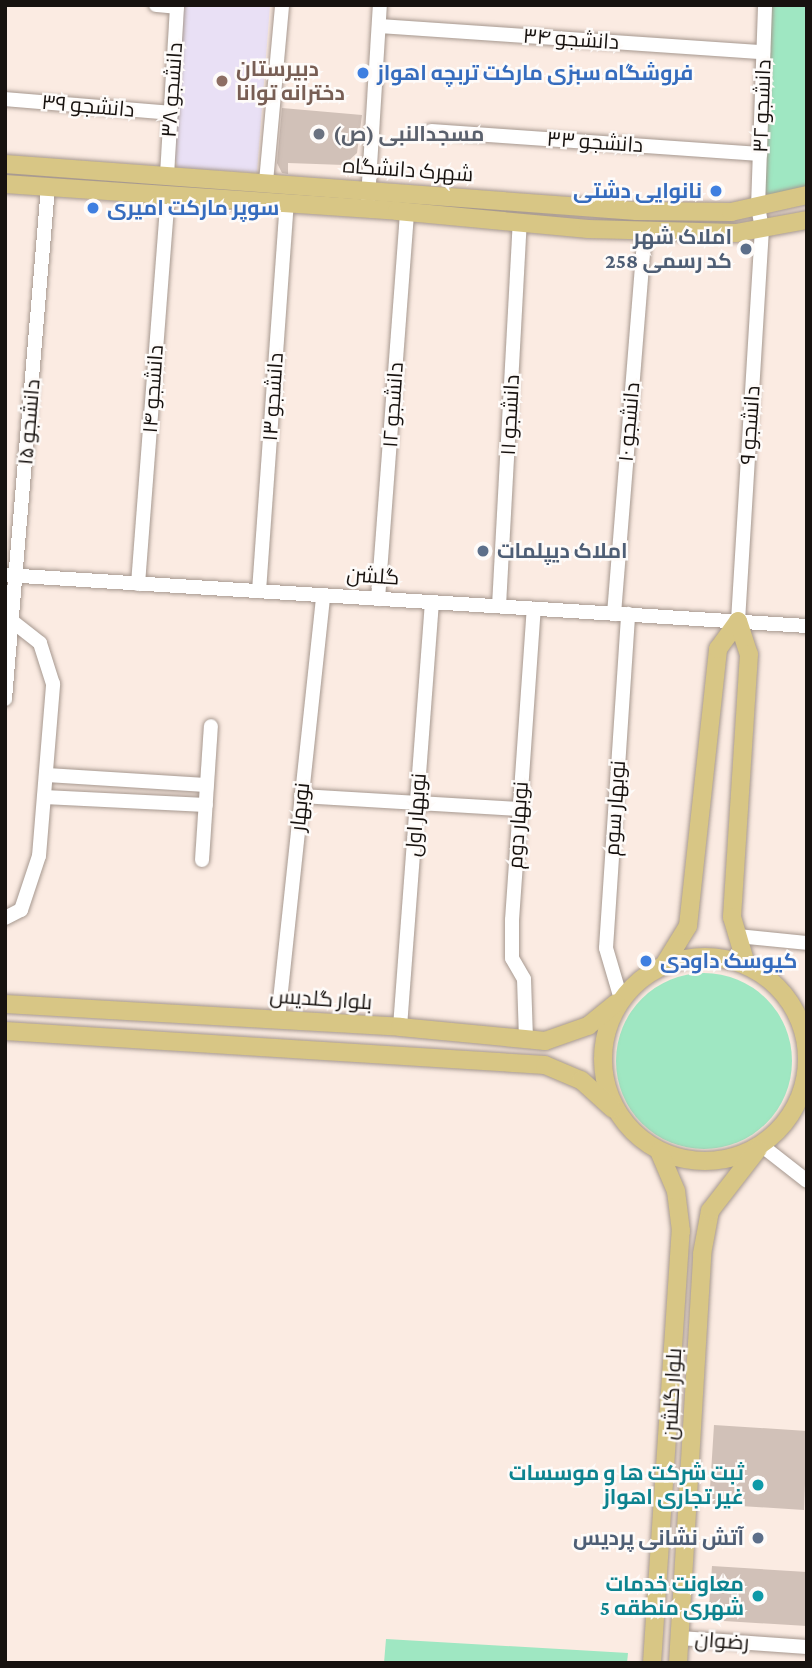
<!DOCTYPE html>
<html>
<head>
<meta charset="utf-8">
<style>
	body { margin:0 }
	#map { position:relative; width:812px; height:1668px; overflow:hidden; background:#fbebe2; font-family:"Crimson Pro",Cairo,serif }
	div>[style] { position:absolute }
	.education>* { inset:0; background:#e9e0f5 }
	.green>* { inset:0; background:#9fe7c2 }
	.round { border-radius:50% }
	.building>* { inset:0; background:#d1c1b8 }
	.roads { filter:drop-shadow(0 0 2px #a6988f) drop-shadow(0 0 2px #a6988f) }
	.minor>* { height:14px; margin:-7px; padding:0 7px; transform-origin:7px; border-radius:7px; background:#fff }
	.major>* { height:18px; margin:-9px; padding:0 9px; transform-origin:9px; border-radius:9px; background:#d8c685 }
	.major>.ring { margin:-9px; padding:0; box-sizing:content-box; background:none; border:18px solid #d8c685; border-radius:50% }
	.dots>* { width:19px; height:19px; translate:-50% -50%; box-sizing:border-box; border:4px solid #fefbf9; border-radius:50% }
	span { translate:-50% -50%; white-space:nowrap; text-align:center; line-height:1.15; -webkit-text-stroke:5px #fefbf9; paint-order:stroke }
	.street-label { font-size:21px; color:#17120f }
	.education-label { font-size:21px; color:#785e54; font-weight:700 }
	.left { translate:0 -50%; text-align:left }
	.shop-label { font-size:21px; color:#366cbe; font-weight:700 }
	.right { translate:-100% -50%; text-align:right }
	.worship-label { font-size:21px; color:#5b616d; font-weight:700 }
	.service-label { font-size:21px; color:#4e5e75; font-weight:700 }
	.culture-label { font-size:21px; color:#0d838f; font-weight:700 }
	.frame { position:absolute; inset:0; border:7px solid #17120f; pointer-events:none }
</style>
</head>
<body>
<div id="map">
	<div class="education">
		<div style="clip-path:polygon(183px 5px,270px 5px,257px 172px,178px 168px,175px 157px)"></div>
	</div>
	<div class="green">
		<div style="clip-path:polygon(765px 5px,807px 5px,807px 190px,764px 205px)"></div>
		<div class="round" style="left:616px;top:973px;width:176px;height:176px"></div>
		<div style="clip-path:polygon(386px 1639px,628px 1653px,627px 1663px,384px 1663px)"></div>
	</div>
	<div class="building">
		<div style="clip-path:polygon(282px 108px,362px 115px,357px 153px,344px 165px,288px 163px,288px 174px,282px 173px,277px 163px)"></div>
		<div style="clip-path:polygon(714px 1425px,807px 1431px,804px 1510px,709px 1504px)"></div>
		<div style="clip-path:polygon(712px 1566px,807px 1572px,807px 1626px,708px 1620px)"></div>
	</div>
	<div class="roads">
		<div class="minor">
			<div style="left:156px;top:5px;width:21px;rotate:5deg"></div>
			<div style="left:379px;top:26px;width:385px;rotate:3.9deg"></div>
			<div style="left:5px;top:99px;width:167px;rotate:4.8deg"></div>
			<div style="left:431px;top:131px;width:330px;rotate:4deg"></div>
			<div style="left:167px;top:175px;width:170px;rotate:-86.6deg"></div>
			<div style="left:266px;top:182px;width:178px;rotate:-84.8deg"></div>
			<div style="left:368px;top:199px;width:194px;rotate:-86.5deg"></div>
			<div style="left:5px;top:575px;width:804px;rotate:3.64deg"></div>
			<div style="left:138px;top:584px;width:390px;rotate:-85.6deg"></div>
			<div style="left:259px;top:591px;width:389px;rotate:-85.9deg"></div>
			<div style="left:378px;top:599px;width:388px;rotate:-85.7deg"></div>
			<div style="left:499px;top:606px;width:384px;rotate:-86.9deg"></div>
			<div style="left:614px;top:614px;width:384px;rotate:-85.4deg"></div>
			<div style="left:738px;top:621px;width:393px;rotate:-86.5deg"></div>
			<div style="left:762px;top:229px;width:22px;rotate:-100deg"></div>
			<div style="left:758px;top:207px;width:202px;rotate:-88deg"></div>
			<div style="left:5px;top:699px;width:514px;rotate:-85.2deg"></div>
			<div style="left:46px;top:775px;width:161px;rotate:3.6deg"></div>
			<div style="left:301px;top:796px;width:218px;rotate:3.4deg"></div>
			<div style="left:44px;top:797px;width:162px;rotate:2.8deg"></div>
			<div style="left:202px;top:860px;width:134px;rotate:-86.2deg"></div>
			<div style="left:5px;top:918px;width:18px;rotate:-27deg"></div>
			<div style="left:21px;top:910px;width:57px;rotate:-71.6deg"></div>
			<div style="left:39px;top:856px;width:173px;rotate:-85.3deg"></div>
			<div style="left:53px;top:684px;width:43px;rotate:-107.6deg"></div>
			<div style="left:40px;top:643px;width:36px;rotate:-142deg"></div>
			<div style="left:737px;top:936px;width:70px;rotate:5.7deg"></div>
			<div style="left:621px;top:999px;width:53px;rotate:-106.4deg"></div>
			<div style="left:606px;top:948px;width:335px;rotate:-86.2deg"></div>
			<div style="left:278px;top:1019px;width:426px;rotate:-83.9deg"></div>
			<div style="left:400px;top:1027px;width:426px;rotate:-85.7deg"></div>
			<div style="left:526px;top:1039px;width:60px;rotate:-91.9deg"></div>
			<div style="left:524px;top:979px;width:24px;rotate:-120deg"></div>
			<div style="left:512px;top:958px;width:38px;rotate:-90deg"></div>
			<div style="left:512px;top:920px;width:312px;rotate:-86deg"></div>
			<div style="left:761px;top:1145px;width:58px;rotate:38deg"></div>
			<div style="left:680px;top:1638px;width:127px;rotate:4.1deg"></div>
		</div>
		<div class="major">
			<div style="left:5px;top:164px;width:633px;rotate:4.26deg"></div>
			<div style="left:636px;top:211px;width:95px;rotate:0.6deg"></div>
			<div style="left:731px;top:212px;width:78px;rotate:-12.6deg"></div>
			<div style="left:5px;top:184px;width:393px;rotate:3.9deg"></div>
			<div style="left:397px;top:211px;width:192px;rotate:5.4deg"></div>
			<div style="left:588px;top:229px;width:148px;rotate:1.5deg"></div>
			<div style="left:736px;top:233px;width:72px;rotate:-10.4deg"></div>
			<div class="ring" style="left:603px;top:957px;width:186px;height:186px"></div>
			<div style="left:664px;top:965px;width:46px;rotate:-58.4deg"></div>
			<div style="left:688px;top:926px;width:279px;rotate:-83.8deg"></div>
			<div style="left:718px;top:649px;width:34px;rotate:-54deg"></div>
			<div style="left:738px;top:621px;width:35px;rotate:72deg"></div>
			<div style="left:749px;top:654px;width:264px;rotate:93.7deg"></div>
			<div style="left:732px;top:917px;width:49px;rotate:73.4deg"></div>
			<div style="left:5px;top:1004px;width:396px;rotate:3.3deg"></div>
			<div style="left:400px;top:1027px;width:146px;rotate:5.5deg"></div>
			<div style="left:545px;top:1041px;width:46px;rotate:-19.2deg"></div>
			<div style="left:588px;top:1026px;width:36px;rotate:-39deg"></div>
			<div style="left:5px;top:1031px;width:541px;rotate:3.6deg"></div>
			<div style="left:545px;top:1065px;width:39px;rotate:23deg"></div>
			<div style="left:581px;top:1080px;width:43px;rotate:42.2deg"></div>
			<div style="left:652px;top:1663px;width:433px;rotate:-86.2deg"></div>
			<div style="left:681px;top:1231px;width:40px;rotate:-97.1deg"></div>
			<div style="left:676px;top:1191px;width:43px;rotate:-113deg"></div>
			<div style="left:678px;top:1663px;width:410px;rotate:-86.6deg"></div>
			<div style="left:702px;top:1254px;width:44px;rotate:-79.5deg"></div>
			<div style="left:710px;top:1211px;width:78px;rotate:-52.3deg"></div>
		</div>
	</div>
	<div class="dots">
		<div style="left:363px;top:73px;background:#3f7fe0"></div>
		<div style="left:222px;top:81px;background:#8d6e63"></div>
		<div style="left:319px;top:134px;background:#6b7280"></div>
		<div style="left:716px;top:191px;background:#3f7fe0"></div>
		<div style="left:93px;top:208px;background:#3f7fe0"></div>
		<div style="left:746px;top:249px;background:#5c6f8a"></div>
		<div style="left:483px;top:551px;background:#5c6f8a"></div>
		<div style="left:646px;top:961px;background:#3f7fe0"></div>
		<div style="left:758px;top:1485px;background:#0f9aa8"></div>
		<div style="left:758px;top:1538px;background:#5c6f8a"></div>
		<div style="left:758px;top:1596px;background:#0f9aa8"></div>
	</div>
	<div class="street-label">
		<span style="left:571px;top:39px;rotate:4deg">دانشجو ۳۴</span>
		<span style="left:172px;top:90px;rotate:-86deg">دانشجو ۳۸</span>
		<span style="left:88px;top:106px;rotate:5deg">دانشجو ۳۹</span>
		<span style="left:762px;top:106px;rotate:-88deg">دانشجو ۳۲</span>
		<span style="left:595px;top:142px;rotate:4deg">دانشجو ۳۳</span>
		<span style="left:408px;top:170px;rotate:4deg">شهرک دانشگاه</span>
		<span style="left:153px;top:389px;rotate:-86deg">دانشجو ۱۴</span>
		<span style="left:273px;top:397px;rotate:-86deg">دانشجو ۱۳</span>
		<span style="left:393px;top:405px;rotate:-86deg">دانشجو ۱۲</span>
		<span style="left:510px;top:415px;rotate:-87deg">دانشجو ۱۱</span>
		<span style="left:29px;top:422px;rotate:-85deg">دانشجو ۱۵</span>
		<span style="left:629px;top:422px;rotate:-85deg">دانشجو ۱۰</span>
		<span style="left:750px;top:425px;rotate:-86deg">دانشجو ۹</span>
		<span style="left:373px;top:576px;rotate:4deg">گلشن</span>
		<span style="left:300px;top:807px;rotate:-84deg">نوبهار</span>
		<span style="left:615px;top:808px;rotate:-86deg">نوبهار سوم</span>
		<span style="left:416px;top:815px;rotate:-86deg">نوبهار اول</span>
		<span style="left:518px;top:825px;rotate:-86deg">نوبهار دوم</span>
		<span style="left:321px;top:999px;rotate:4deg">بلوار گلدیس</span>
		<span style="left:672px;top:1394px;rotate:-87deg">بلوار گلشن</span>
		<span style="left:722px;top:1641px;rotate:4deg">رضوان</span>
	</div>
	<div class="education-label">
		<span class="left" style="left:236px;top:81px">دبیرستان<br>دخترانه توانا</span>
	</div>
	<div class="shop-label">
		<span class="left" style="left:377px;top:73px">فروشگاه سبزی مارکت تربچه اهواز</span>
		<span class="right" style="left:702px;top:191px">نانوایی دشتی</span>
		<span class="left" style="left:107px;top:208px">سوپر مارکت امیری</span>
		<span class="left" style="left:660px;top:961px">کیوسک داودی</span>
	</div>
	<div class="worship-label">
		<span class="left" style="left:333px;top:134px">مسجدالنبی (ص)</span>
	</div>
	<div class="service-label">
		<span class="right" style="left:732px;top:249px">املاک شهر<br>کد رسمی 258</span>
		<span class="left" style="left:497px;top:551px">املاک دیپلمات</span>
		<span class="right" style="left:744px;top:1538px">آتش نشانی پردیس</span>
	</div>
	<div class="culture-label">
		<span class="right" style="left:744px;top:1485px">ثبت شرکت ها و موسسات<br>غیر تجاری اهواز</span>
		<span class="right" style="left:744px;top:1596px">معاونت خدمات<br>شهری منطقه 5</span>
	</div>
	<div class="frame"></div>
</div>
</body>
</html>
